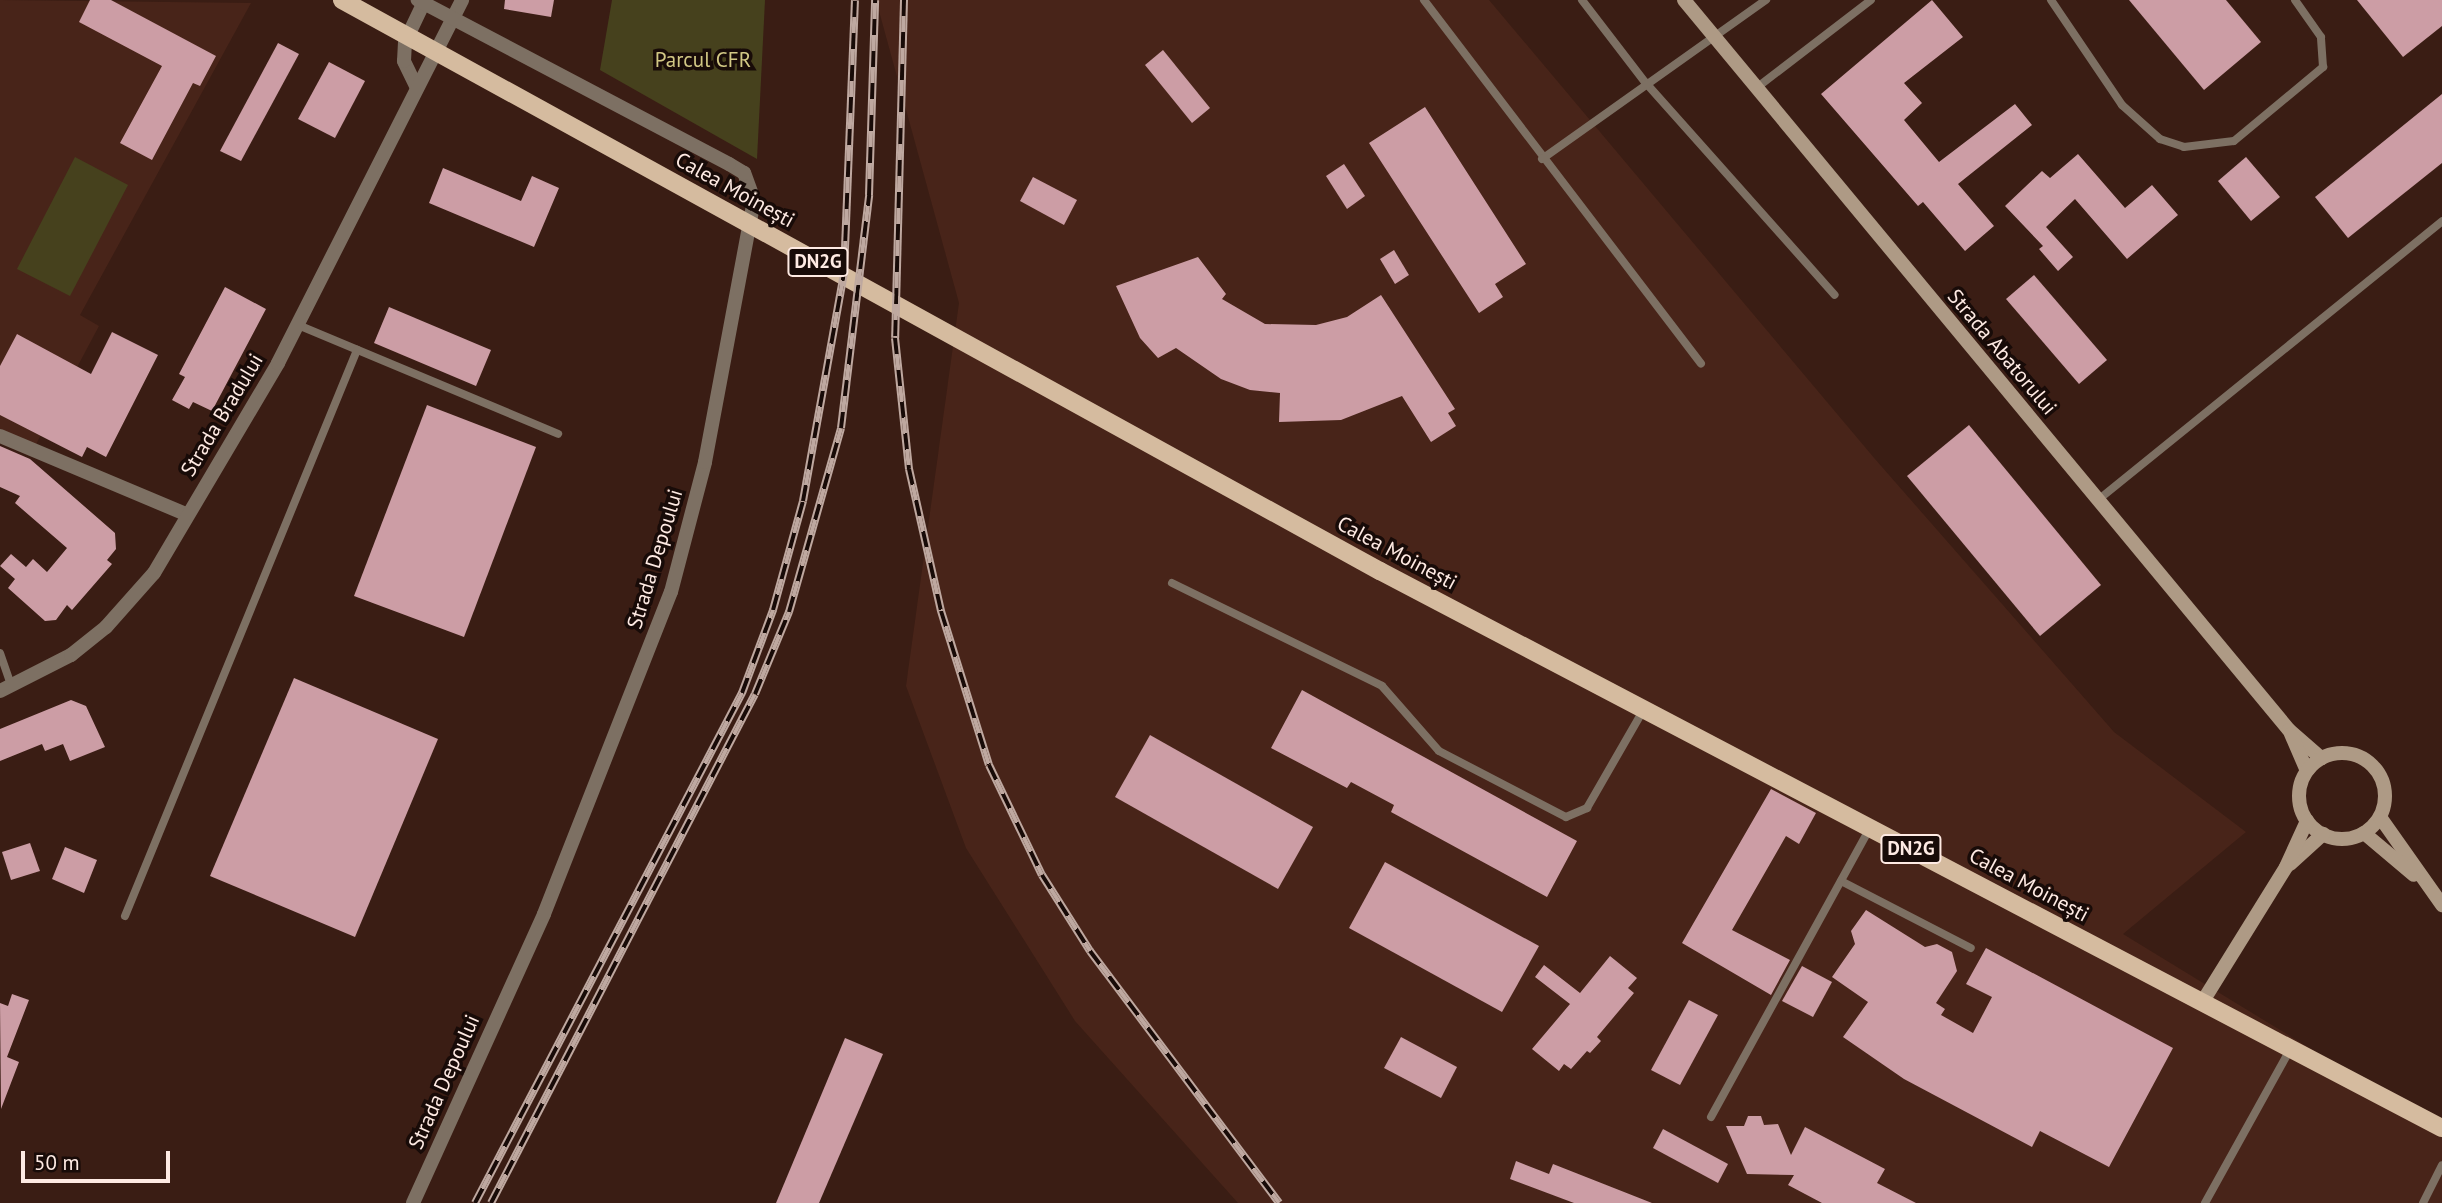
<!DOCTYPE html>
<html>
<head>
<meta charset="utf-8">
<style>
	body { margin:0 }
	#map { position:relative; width:2442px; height:1203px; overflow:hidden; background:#3a1d14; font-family:"PT Sans",sans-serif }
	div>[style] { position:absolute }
	.built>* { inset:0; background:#482419 }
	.green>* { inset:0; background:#46411d }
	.building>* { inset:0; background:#cc9da5 }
	.lane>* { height:8px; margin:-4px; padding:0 4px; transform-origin:4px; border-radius:4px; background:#7d7063 }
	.street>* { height:14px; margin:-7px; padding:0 7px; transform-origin:7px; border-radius:7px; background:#7d7063 }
	.secondary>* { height:14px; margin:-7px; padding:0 7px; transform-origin:7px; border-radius:7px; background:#ae9a85 }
	.secondary>.ring { margin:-7px; padding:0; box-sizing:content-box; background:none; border:14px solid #ae9a85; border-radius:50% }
	.primary>* { height:18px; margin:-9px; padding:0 9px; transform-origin:9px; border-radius:9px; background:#d5bb9f }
	.rail>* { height:8px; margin-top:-4px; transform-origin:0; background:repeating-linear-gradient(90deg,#180b08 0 16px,#bea8a0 0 32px); box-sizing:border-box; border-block:2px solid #bea8a0 }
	span { translate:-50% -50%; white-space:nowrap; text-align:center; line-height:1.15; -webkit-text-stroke:7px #180b08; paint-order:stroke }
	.shield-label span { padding:2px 5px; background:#180b08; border:2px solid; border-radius:5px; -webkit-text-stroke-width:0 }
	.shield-label { font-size:19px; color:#feeae3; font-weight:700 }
	.park-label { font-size:21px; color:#d2c885 }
	.street-label { font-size:21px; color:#feeae3 }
	.scale { position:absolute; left:21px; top:1151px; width:149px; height:32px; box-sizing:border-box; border:4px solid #feeae3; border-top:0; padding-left:9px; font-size:21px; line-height:24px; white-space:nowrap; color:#feeae3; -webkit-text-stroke:5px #180b08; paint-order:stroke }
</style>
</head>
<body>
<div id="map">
	<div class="built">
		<div style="clip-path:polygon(0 0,251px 3px,80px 315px,99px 326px,34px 448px,0 433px)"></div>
		<div style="clip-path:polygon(876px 0,1489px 0,1875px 459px,2114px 732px,2246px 832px,2123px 934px,2442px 1129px,2442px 1203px,1238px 1203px,1075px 1021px,966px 848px,906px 686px,959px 303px)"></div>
	</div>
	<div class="green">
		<div style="clip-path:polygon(612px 0,765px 0,757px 159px,600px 70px)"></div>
		<div style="clip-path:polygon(75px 157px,128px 185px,70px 296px,17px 269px)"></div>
	</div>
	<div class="building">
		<div style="clip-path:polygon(90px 0,111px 0,216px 56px,200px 86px,193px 83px,152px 160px,120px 143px,162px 66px,79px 22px)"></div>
		<div style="clip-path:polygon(505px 0,554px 0,551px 17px,504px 9px)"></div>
		<div style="clip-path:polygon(1932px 0,1963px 37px,1904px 83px,1922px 103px,1904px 120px,1939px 162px,2015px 104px,2032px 125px,1958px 184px,1994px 226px,1965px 251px,1923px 202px,1918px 206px,1821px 94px)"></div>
		<div style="clip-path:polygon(2129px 0,2226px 0,2261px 42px,2204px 90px)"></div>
		<div style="clip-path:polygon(2357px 0,2442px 0,2442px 26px,2403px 57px)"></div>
		<div style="clip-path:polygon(278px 43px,299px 54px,241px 161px,220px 151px)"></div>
		<div style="clip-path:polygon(1163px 50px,1210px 108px,1192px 123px,1145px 65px)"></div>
		<div style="clip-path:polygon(329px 62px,365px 81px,335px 138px,298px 119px)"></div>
		<div style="clip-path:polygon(2442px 94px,2442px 163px,2348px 238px,2315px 197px)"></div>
		<div style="clip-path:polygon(1425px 107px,1526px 264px,1495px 284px,1503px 297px,1479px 313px,1369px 143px)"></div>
		<div style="clip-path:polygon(2078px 154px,2125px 208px,2152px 185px,2178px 215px,2127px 259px,2075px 199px,2046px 227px,2073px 257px,2058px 271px,2039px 249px,2043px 246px,2005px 206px,2042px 171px,2050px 178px)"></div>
		<div style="clip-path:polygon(2246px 157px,2280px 197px,2251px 221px,2218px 181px)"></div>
		<div style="clip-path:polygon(1344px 164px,1365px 196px,1347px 209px,1326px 176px)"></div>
		<div style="clip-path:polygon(443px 168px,521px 201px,532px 176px,559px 188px,534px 247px,429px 203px)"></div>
		<div style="clip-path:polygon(1033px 177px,1077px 200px,1064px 225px,1020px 201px)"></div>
		<div style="clip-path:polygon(1394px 250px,1409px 275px,1395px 284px,1380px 259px)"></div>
		<div style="clip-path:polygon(1198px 257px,1226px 294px,1222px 299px,1265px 324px,1316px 325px,1347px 317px,1381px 295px,1455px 409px,1448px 413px,1456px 426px,1431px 442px,1402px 396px,1341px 420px,1279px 422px,1280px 393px,1250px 390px,1221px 379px,1176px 348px,1158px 358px,1140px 338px,1116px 286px)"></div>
		<div style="clip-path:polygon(2034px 275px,2107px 360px,2079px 384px,2006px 299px)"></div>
		<div style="clip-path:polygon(225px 287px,266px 309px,212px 411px,193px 402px,189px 409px,172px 400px,185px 377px,179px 374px)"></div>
		<div style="clip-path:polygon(389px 307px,491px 350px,476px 386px,374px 343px)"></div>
		<div style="clip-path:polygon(112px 332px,158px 355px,106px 457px,87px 447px,82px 457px,0 415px,0 366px,17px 334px,91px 374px)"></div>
		<div style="clip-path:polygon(427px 405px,536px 447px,464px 637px,354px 596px)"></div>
		<div style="clip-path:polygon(1969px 425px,2101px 585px,2040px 636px,1907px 476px)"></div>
		<div style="clip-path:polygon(0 446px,30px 459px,115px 533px,116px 549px,107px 560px,112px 564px,72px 610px,67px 605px,56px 620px,45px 621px,8px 588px,15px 579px,0 566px,11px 554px,26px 567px,33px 559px,47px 572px,67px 548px,15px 503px,20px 496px,0 487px)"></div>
		<div style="clip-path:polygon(294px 678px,438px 739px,355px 937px,210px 876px)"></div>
		<div style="clip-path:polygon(1302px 690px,1577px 841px,1547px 897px,1391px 812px,1394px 805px,1351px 782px,1347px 788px,1271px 748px)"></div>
		<div style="clip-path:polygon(71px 700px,86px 706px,105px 747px,70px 761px,63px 744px,45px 751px,42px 744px,0 761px,0 729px)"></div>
		<div style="clip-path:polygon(1150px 735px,1313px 827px,1278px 889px,1115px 797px)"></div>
		<div style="clip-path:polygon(1771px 789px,1816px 813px,1799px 844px,1786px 836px,1732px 930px,1790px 960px,1771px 995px,1682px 943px)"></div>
		<div style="clip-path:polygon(30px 843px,40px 871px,11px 880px,2px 852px)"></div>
		<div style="clip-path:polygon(65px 847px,97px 860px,84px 893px,52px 879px)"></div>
		<div style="clip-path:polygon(1385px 862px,1539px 946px,1502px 1012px,1349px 928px)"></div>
		<div style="clip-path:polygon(1866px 910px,1925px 947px,1937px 944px,1952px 952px,1957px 971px,1936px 1003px,1945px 1009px,1941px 1015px,1973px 1033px,1992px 997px,1966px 984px,1986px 948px,2173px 1048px,2109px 1167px,2040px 1131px,2032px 1147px,1904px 1079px,1843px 1037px,1868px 1002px,1832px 977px,1855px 944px,1851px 931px)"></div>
		<div style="clip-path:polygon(1610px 956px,1637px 978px,1628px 988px,1634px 993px,1597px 1037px,1601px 1041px,1590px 1053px,1587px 1051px,1571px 1069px,1564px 1064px,1559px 1071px,1532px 1049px,1570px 1004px,1535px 977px,1544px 965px,1580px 993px)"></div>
		<div style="clip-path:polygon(1802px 966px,1832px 982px,1813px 1017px,1782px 1001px)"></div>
		<div style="clip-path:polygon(12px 994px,29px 1000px,7px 1057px,19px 1062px,1px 1109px,0 1003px,8px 1006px)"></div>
		<div style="clip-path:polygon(1689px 1000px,1718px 1015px,1680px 1085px,1651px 1070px)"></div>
		<div style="clip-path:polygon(1401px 1037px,1457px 1067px,1441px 1098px,1384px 1068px)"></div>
		<div style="clip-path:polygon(845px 1038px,883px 1054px,819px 1203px,776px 1203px)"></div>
		<div style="clip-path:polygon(1748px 1116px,1761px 1116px,1764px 1125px,1778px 1124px,1791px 1155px,1805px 1127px,1885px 1169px,1877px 1183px,1916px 1203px,1822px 1203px,1788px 1185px,1794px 1175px,1747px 1174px,1726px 1126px,1744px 1126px)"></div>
		<div style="clip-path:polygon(1663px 1129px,1728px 1164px,1718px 1183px,1653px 1148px)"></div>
		<div style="clip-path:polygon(1516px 1161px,1549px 1174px,1553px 1164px,1652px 1203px,1574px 1203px,1510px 1179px)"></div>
	</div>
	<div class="lane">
		<div style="left:1424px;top:0;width:457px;rotate:52.7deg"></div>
		<div style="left:1582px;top:0;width:103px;rotate:52.5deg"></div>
		<div style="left:1645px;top:82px;width:285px;rotate:48.3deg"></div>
		<div style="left:2051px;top:0;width:127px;rotate:55.9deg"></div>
		<div style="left:2122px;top:105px;width:51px;rotate:41.8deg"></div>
		<div style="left:2160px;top:139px;width:25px;rotate:18deg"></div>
		<div style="left:2184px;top:147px;width:50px;rotate:-6.8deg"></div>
		<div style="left:2234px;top:141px;width:116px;rotate:-39.7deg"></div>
		<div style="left:2323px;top:67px;width:30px;rotate:-94deg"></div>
		<div style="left:2321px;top:37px;width:45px;rotate:-125.1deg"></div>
		<div style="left:1755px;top:89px;width:146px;rotate:-37.5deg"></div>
		<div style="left:1542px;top:159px;width:275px;rotate:-35.4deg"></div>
		<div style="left:298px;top:325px;width:282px;rotate:22.7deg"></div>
		<div style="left:2098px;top:500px;width:443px;rotate:-39deg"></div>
		<div style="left:1172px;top:583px;width:234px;rotate:26.1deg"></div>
		<div style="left:1382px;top:686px;width:86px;rotate:48.8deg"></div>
		<div style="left:1439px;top:751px;width:143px;rotate:27.5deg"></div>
		<div style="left:1566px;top:817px;width:23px;rotate:-23deg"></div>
		<div style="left:1587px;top:808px;width:114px;rotate:-60.1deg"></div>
		<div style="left:0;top:653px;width:36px;rotate:71deg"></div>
		<div style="left:1841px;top:881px;width:146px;rotate:27.3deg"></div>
		<div style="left:125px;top:916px;width:612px;rotate:-67.71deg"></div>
		<div style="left:1711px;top:1117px;width:330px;rotate:-61.2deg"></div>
		<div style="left:2205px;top:1203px;width:177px;rotate:-61deg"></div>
		<div style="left:2423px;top:1203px;width:42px;rotate:-63.4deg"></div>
	</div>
	<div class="street">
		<div style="left:417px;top:88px;width:30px;rotate:-116deg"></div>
		<div style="left:404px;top:61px;width:19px;rotate:-87deg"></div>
		<div style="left:405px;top:42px;width:47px;rotate:-64.5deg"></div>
		<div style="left:0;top:436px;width:202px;rotate:22.8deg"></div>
		<div style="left:0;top:691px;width:80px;rotate:-26.9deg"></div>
		<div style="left:71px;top:655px;width:45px;rotate:-38.7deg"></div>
		<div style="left:106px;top:627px;width:72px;rotate:-48.4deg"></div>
		<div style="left:154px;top:573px;width:244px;rotate:-59.4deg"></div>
		<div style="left:278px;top:363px;width:407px;rotate:-63.1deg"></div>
		<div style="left:413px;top:1203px;width:317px;rotate:-65.6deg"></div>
		<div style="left:544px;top:914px;width:346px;rotate:-68.5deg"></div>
		<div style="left:671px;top:592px;width:134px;rotate:-75.3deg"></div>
		<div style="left:705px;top:462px;width:267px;rotate:-79.4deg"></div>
		<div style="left:754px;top:200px;width:29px;rotate:-110deg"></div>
		<div style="left:744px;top:173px;width:17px;rotate:-149deg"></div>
		<div style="left:729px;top:164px;width:352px;rotate:-152.2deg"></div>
	</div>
	<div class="secondary">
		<div style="left:1684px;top:0;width:948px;rotate:50.35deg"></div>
		<div style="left:2289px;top:730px;width:43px;rotate:41.2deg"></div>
		<div style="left:2291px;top:734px;width:40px;rotate:66.6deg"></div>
		<div class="ring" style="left:2299px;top:753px;width:72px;height:72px"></div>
		<div style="left:2380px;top:817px;width:108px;rotate:54.8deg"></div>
		<div style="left:2364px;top:833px;width:65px;rotate:40deg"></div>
		<div style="left:2290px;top:864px;width:45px;rotate:-42.3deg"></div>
		<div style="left:2203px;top:1001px;width:158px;rotate:-58.2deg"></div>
		<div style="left:2286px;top:867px;width:51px;rotate:-65.5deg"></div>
	</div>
	<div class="primary">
		<div style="left:342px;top:0;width:1185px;rotate:28.82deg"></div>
		<div style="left:1380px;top:571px;width:1199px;rotate:27.68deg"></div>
	</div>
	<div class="rail">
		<div style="left:904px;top:0;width:338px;rotate:91.5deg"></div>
		<div style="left:895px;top:338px;width:132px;rotate:83.9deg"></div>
		<div style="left:909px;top:469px;width:146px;rotate:77.3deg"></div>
		<div style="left:941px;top:611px;width:161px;rotate:72.7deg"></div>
		<div style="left:989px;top:765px;width:122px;rotate:64.3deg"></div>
		<div style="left:1042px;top:875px;width:90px;rotate:57.7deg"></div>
		<div style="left:1090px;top:951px;width:315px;rotate:53.1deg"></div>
		<div style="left:475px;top:1203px;width:576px;rotate:-62.37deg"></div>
		<div style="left:742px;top:693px;width:89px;rotate:-69.5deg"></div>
		<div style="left:773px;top:610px;width:113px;rotate:-74.6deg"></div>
		<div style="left:803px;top:501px;width:232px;rotate:-79.8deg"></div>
		<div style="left:844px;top:273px;width:273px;rotate:-87.7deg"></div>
		<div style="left:491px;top:1203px;width:573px;rotate:-62.59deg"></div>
		<div style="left:755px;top:694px;width:89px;rotate:-67.5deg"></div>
		<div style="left:789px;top:612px;width:191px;rotate:-74.2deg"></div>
		<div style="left:841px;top:428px;width:235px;rotate:-83.1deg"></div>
		<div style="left:869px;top:195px;width:195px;rotate:-88.2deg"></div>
	</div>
	<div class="shield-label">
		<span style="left:818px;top:262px">DN2G</span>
		<span style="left:1911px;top:849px">DN2G</span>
	</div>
	<div class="park-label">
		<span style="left:703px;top:60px">Parcul CFR</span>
	</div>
	<div class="street-label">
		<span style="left:735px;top:190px;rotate:29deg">Calea Moinești</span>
		<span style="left:2002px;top:352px;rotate:50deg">Strada Abatorului</span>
		<span style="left:222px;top:415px;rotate:-59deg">Strada Bradului</span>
		<span style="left:1397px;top:553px;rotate:28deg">Calea Moinești</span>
		<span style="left:655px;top:559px;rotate:-73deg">Strada Depoului</span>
		<span style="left:2029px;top:885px;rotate:28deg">Calea Moinești</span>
		<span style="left:444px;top:1082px;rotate:-66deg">Strada Depoului</span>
	</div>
	<div class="scale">50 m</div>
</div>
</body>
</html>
